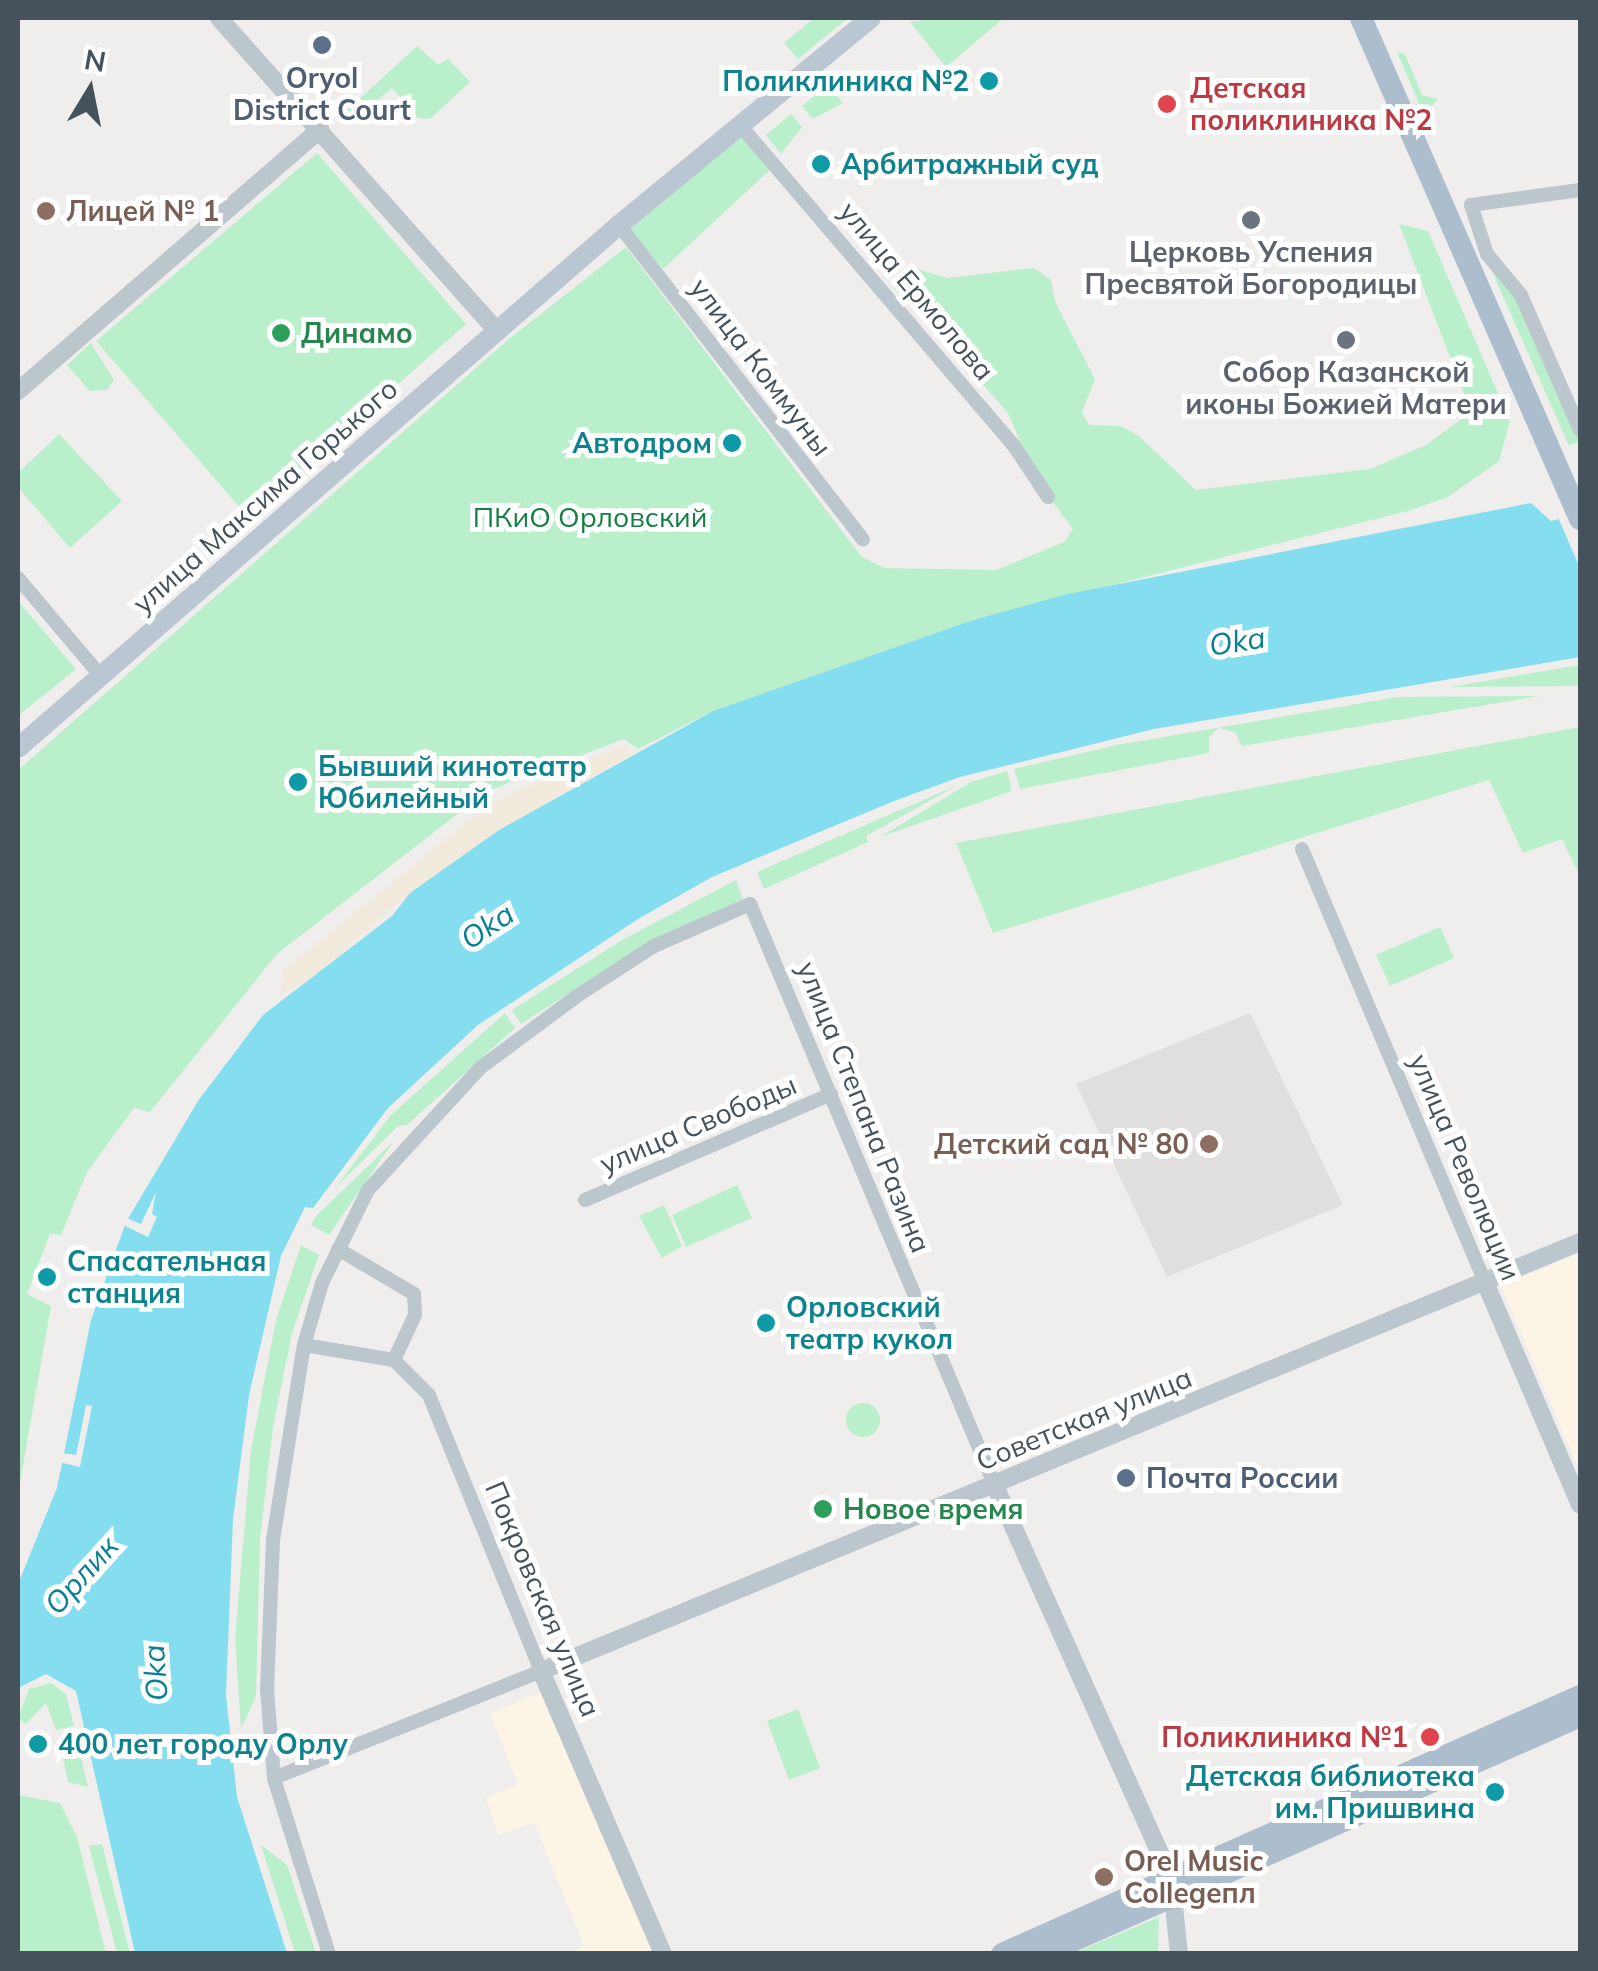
<!DOCTYPE html>
<html>
<head>
<meta charset="utf-8">
<style>
	body { margin:0 }
	#map { position:relative; width:1598px; height:1971px; overflow:hidden; background:#f0eded; font-family:Mulish,sans-serif }
	div>[style] { position:absolute }
	.commercial>* { inset:0; background:#fcf4e5 }
	.education>* { inset:0; background:#e1dedf }
	.green>* { inset:0; background:#b9f0cb }
	.round { border-radius:50% }
	.sand>* { inset:0; background:#f2eadd }
	.water>* { inset:0; background:#84deef }
	.pier>* { inset:0; background:#f0eded }
	.minor>* { height:14px; margin:-7px; padding:0 7px; transform-origin:7px; border-radius:7px; background:#bbc6cd }
	.tertiary>* { height:18px; margin:-9px; padding:0 9px; transform-origin:9px; border-radius:9px; background:#bbc6cd }
	.secondary>* { height:20px; margin:-10px; padding:0 10px; transform-origin:10px; border-radius:10px; background:#bac7d2 }
	.primary>* { height:22px; margin:-11px; padding:0 11px; transform-origin:11px; border-radius:11px; background:#acbece }
	.dots>* { width:28px; height:28px; translate:-50% -50%; box-sizing:border-box; border:5px solid #fff; border-radius:50% }
	span { translate:-50% -50%; white-space:nowrap; text-align:center; line-height:1.15; -webkit-text-stroke:10px #fff; paint-order:stroke }
	.service-label { font-size:28px; color:#4e5e75; font-weight:700 }
	.left { translate:0 -50%; text-align:left }
	.culture-label { font-size:28px; color:#0d838f; font-weight:700 }
	.right { translate:-100% -50%; text-align:right }
	.health-label { font-size:28px; color:#be3a42; font-weight:700 }
	.education-label { font-size:28px; color:#785e54; font-weight:700 }
	.worship-label { font-size:28px; color:#5b616d; font-weight:700 }
	.street-label { font-size:28px; color:#45525b }
	.leisure-label { font-size:28px; color:#27864d; font-weight:700 }
	.park-label { font-size:28px; color:#137f43 }
	.water-label { font-size:30px; color:#087f95; font-style:italic }
	.frame { position:absolute; inset:0; border:20px solid #45525b; pointer-events:none }
	.north { position:absolute; left:40px; top:40px; width:100px; height:100px; -webkit-text-stroke:8px #fff; paint-order:stroke; rotate:10deg; font-size:28px; font-weight:700; line-height:40px; text-align:center; color:#45525b }
	.north::after { content:''; display:block; margin:auto; width:35px; height:45px; background:#45525b; clip-path:polygon(50% 0,100% 100%,50% 72%,0 100%) }
</style>
</head>
<body>
<div id="map">
	<div class="commercial">
		<div style="clip-path:polygon(1580px 1253px,1580px 1472px,1501px 1286px)"></div>
		<div style="clip-path:polygon(544px 1691px,655px 1953px,570px 1953px,584px 1946px,534px 1822px,498px 1835px,486px 1798px,518px 1784px,490px 1713px)"></div>
	</div>
	<div class="education">
		<div style="clip-path:polygon(1250px 1013px,1343px 1205px,1167px 1277px,1076px 1084px)"></div>
	</div>
	<div class="green">
		<div style="clip-path:polygon(814px 18px,848px 18px,798px 59px,784px 43px)"></div>
		<div style="clip-path:polygon(941px 18px,1004px 18px,946px 67px,910px 22px)"></div>
		<div style="clip-path:polygon(417px 46px,438px 65px,448px 59px,470px 82px,430px 119px,418px 118px,392px 88px,349px 125px,341px 116px)"></div>
		<div style="clip-path:polygon(1397px 52px,1405px 54px,1422px 95px,1438px 99px,1428px 110px,1420px 106px)"></div>
		<div style="clip-path:polygon(827px 85px,843px 103px,813px 119px,802px 106px)"></div>
		<div style="clip-path:polygon(791px 114px,802px 127px,781px 154px,766px 135px)"></div>
		<div style="clip-path:polygon(739px 132px,772px 168px,663px 269px,628px 228px)"></div>
		<div style="clip-path:polygon(317px 153px,466px 324px,248px 517px,96px 341px)"></div>
		<div style="clip-path:polygon(1399px 224px,1428px 231px,1510px 421px,1499px 461px,1448px 497px,1408px 511px,973px 620px,713px 711px,638px 749px,624px 739px,487px 791px,277px 954px,150px 1112px,134px 1108px,87px 1172px,61px 1235px,50px 1234px,27px 1294px,51px 1306px,18px 1494px,18px 770px,509px 339px,626px 247px,861px 556px,884px 568px,996px 570px,1064px 542px,1073px 529px,1037px 481px,1008px 413px,966px 365px,963px 329px,920px 310px,893px 288px,900px 272px,910px 267px,948px 278px,1034px 268px,1051px 280px,1056px 304px,1095px 379px,1082px 412px,1089px 425px,1121px 426px,1140px 437px,1196px 490px,1370px 469px,1426px 445px,1471px 412px)"></div>
		<div style="clip-path:polygon(1487px 260px,1515px 295px,1580px 441px,1569px 446px)"></div>
		<div style="clip-path:polygon(91px 343px,114px 380px,107px 390px,90px 391px,67px 365px)"></div>
		<div style="clip-path:polygon(59px 434px,122px 501px,70px 548px,18px 487px,18px 473px)"></div>
		<div style="clip-path:polygon(18px 601px,76px 669px,18px 716px)"></div>
		<div style="clip-path:polygon(1580px 665px,1580px 686px,1449px 687px)"></div>
		<div style="clip-path:polygon(1539px 696px,1242px 746px,1235px 732px,1219px 728px,1209px 737px,1209px 753px,1020px 789px,1014px 769px,1117px 745px,1397px 697px)"></div>
		<div style="clip-path:polygon(1580px 727px,1579px 874px,1562px 839px,1523px 853px,1489px 780px,993px 933px,956px 843px)"></div>
		<div style="clip-path:polygon(1007px 771px,1012px 791px,880px 837px,971px 782px)"></div>
		<div style="clip-path:polygon(958px 785px,866px 836px,868px 842px,764px 889px,757px 872px)"></div>
		<div style="clip-path:polygon(736px 880px,743px 899px,633px 952px,521px 1024px,512px 1010px,622px 940px)"></div>
		<div style="clip-path:polygon(1440px 927px,1454px 958px,1390px 986px,1376px 955px)"></div>
		<div style="clip-path:polygon(505px 1013px,515px 1028px,407px 1125px,398px 1126px,335px 1188px,391px 1115px)"></div>
		<div style="clip-path:polygon(394px 1141px,329px 1235px,311px 1225px,316px 1216px)"></div>
		<div style="clip-path:polygon(737px 1185px,752px 1218px,686px 1247px,672px 1215px)"></div>
		<div style="clip-path:polygon(664px 1205px,682px 1246px,662px 1258px,639px 1216px)"></div>
		<div style="clip-path:polygon(301px 1245px,319px 1255px,292px 1333px,273px 1427px,260px 1539px,256px 1697px,241px 1728px,235px 1639px,251px 1450px,276px 1320px)"></div>
		<div class="round" style="left:846px;top:1403px;width:34px;height:34px"></div>
		<div style="clip-path:polygon(51px 1683px,66px 1694px,74px 1726px,56px 1730px,46px 1703px,26px 1724px,18px 1717px,29px 1689px)"></div>
		<div style="clip-path:polygon(798px 1709px,820px 1768px,789px 1780px,767px 1721px)"></div>
		<div style="clip-path:polygon(76px 1735px,88px 1787px,68px 1782px,59px 1740px)"></div>
		<div style="clip-path:polygon(18px 1795px,60px 1803px,77px 1837px,106px 1953px,18px 1953px)"></div>
		<div style="clip-path:polygon(101px 1844px,102px 1844px,130px 1953px,117px 1953px,89px 1846px)"></div>
		<div style="clip-path:polygon(261px 1845px,287px 1865px,316px 1953px,295px 1953px)"></div>
		<div style="clip-path:polygon(1159px 1917px,1158px 1953px,1074px 1953px)"></div>
	</div>
	<div class="sand">
		<div style="clip-path:polygon(625px 745px,633px 754px,499px 830px,410px 893px,323px 970px,280px 996px,283px 971px,491px 802px)"></div>
	</div>
	<div class="water">
		<div style="clip-path:polygon(1531px 503px,1551px 521px,1580px 514px,1580px 657px,1154px 729px,960px 777px,894px 801px,712px 877px,638px 919px,478px 1025px,388px 1108px,313px 1208px,305px 1207px,281px 1256px,249px 1395px,233px 1519px,226px 1695px,237px 1797px,287px 1953px,135px 1953px,76px 1691px,46px 1674px,18px 1688px,18px 1584px,57px 1488px,91px 1320px,126px 1222px,198px 1101px,263px 1015px,392px 916px,410px 893px,499px 830px,713px 711px,973px 620px,1068px 594px)"></div>
	</div>
	<div class="pier">
		<div style="clip-path:polygon(1580px 509px,1580px 568px,1557px 515px)"></div>
		<div style="clip-path:polygon(156px 1192px,152px 1214px,157px 1217px,148px 1237px,123px 1225px,126px 1218px,141px 1224px)"></div>
		<div style="clip-path:polygon(86px 1405px,92px 1406px,80px 1467px,59px 1462px,61px 1453px,76px 1455px)"></div>
	</div>
	<div class="minor">
		<div style="left:740px;top:125px;width:418px;rotate:49.5deg"></div>
		<div style="left:1012px;top:443px;width:65px;rotate:56.3deg"></div>
		<div style="left:1580px;top:190px;width:110px;rotate:172.2deg"></div>
		<div style="left:1471px;top:205px;width:52px;rotate:71.9deg"></div>
		<div style="left:1487px;top:254px;width:53px;rotate:50.3deg"></div>
		<div style="left:1521px;top:295px;width:147px;rotate:66.4deg"></div>
		<div style="left:619px;top:225px;width:398px;rotate:52.2deg"></div>
		<div style="left:18px;top:578px;width:127px;rotate:49.8deg"></div>
		<div style="left:1302px;top:849px;width:470px;rotate:67.1deg"></div>
		<div style="left:585px;top:1200px;width:268px;rotate:-23.3deg"></div>
		<div style="left:338px;top:1249px;width:88px;rotate:30.6deg"></div>
		<div style="left:414px;top:1294px;width:21px;rotate:87deg"></div>
		<div style="left:415px;top:1315px;width:50px;rotate:115deg"></div>
		<div style="left:274px;top:1778px;width:288px;rotate:-21.8deg"></div>
		<div style="left:541px;top:1671px;width:298px;rotate:-112.1deg"></div>
		<div style="left:429px;top:1395px;width:49px;rotate:-135deg"></div>
		<div style="left:394px;top:1360px;width:91px;rotate:-170.5deg"></div>
		<div style="left:329px;top:1954px;width:184px;rotate:-107.4deg"></div>
		<div style="left:274px;top:1778px;width:88px;rotate:-94.5deg"></div>
		<div style="left:267px;top:1690px;width:150px;rotate:-87.7deg"></div>
		<div style="left:273px;top:1540px;width:197px;rotate:-81deg"></div>
		<div style="left:304px;top:1345px;width:65px;rotate:-73.8deg"></div>
		<div style="left:322px;top:1283px;width:104px;rotate:-63.7deg"></div>
		<div style="left:368px;top:1190px;width:166px;rotate:-47.4deg"></div>
		<div style="left:480px;top:1068px;width:121px;rotate:-36.6deg"></div>
		<div style="left:577px;top:996px;width:92px;rotate:-33deg"></div>
		<div style="left:654px;top:946px;width:105px;rotate:-23.6deg"></div>
		<div style="left:750px;top:904px;width:631px;rotate:67.17deg"></div>
	</div>
	<div class="tertiary">
		<div style="left:219px;top:18px;width:417px;rotate:48.4deg"></div>
		<div style="left:18px;top:391px;width:400px;rotate:-40.9deg"></div>
		<div style="left:1485px;top:1282px;width:242px;rotate:66.9deg"></div>
		<div style="left:995px;top:1486px;width:430px;rotate:65.8deg"></div>
		<div style="left:1171px;top:1878px;width:76px;rotate:84deg"></div>
		<div style="left:663px;top:1954px;width:308px;rotate:-113.3deg"></div>
		<div style="left:541px;top:1671px;width:1124px;rotate:-22.44deg"></div>
	</div>
	<div class="secondary">
		<div style="left:18px;top:748px;width:797px;rotate:-41.03deg"></div>
		<div style="left:619px;top:225px;width:326px;rotate:-39.4deg"></div>
	</div>
	<div class="primary">
		<div style="left:1361px;top:18px;width:547px;rotate:66.39deg"></div>
		<div style="left:1002px;top:1954px;width:633px;rotate:-24.05deg"></div>
		<div style="left:1043px;top:1954px;width:587px;rotate:-23.9deg"></div>
	</div>
	<div class="dots">
		<div style="left:322px;top:45px;background:#5c6f8a"></div>
		<div style="left:989px;top:81px;background:#0f9aa8"></div>
		<div style="left:1167px;top:104px;background:#e0444e"></div>
		<div style="left:821px;top:164px;background:#0f9aa8"></div>
		<div style="left:46px;top:211px;background:#8d6e63"></div>
		<div style="left:1251px;top:220px;background:#6b7280"></div>
		<div style="left:281px;top:333px;background:#2e9e5b"></div>
		<div style="left:1346px;top:340px;background:#6b7280"></div>
		<div style="left:732px;top:443px;background:#0f9aa8"></div>
		<div style="left:298px;top:782px;background:#0f9aa8"></div>
		<div style="left:1209px;top:1144px;background:#8d6e63"></div>
		<div style="left:47px;top:1277px;background:#0f9aa8"></div>
		<div style="left:766px;top:1323px;background:#0f9aa8"></div>
		<div style="left:1126px;top:1478px;background:#5c6f8a"></div>
		<div style="left:823px;top:1509px;background:#2e9e5b"></div>
		<div style="left:1430px;top:1737px;background:#e0444e"></div>
		<div style="left:38px;top:1744px;background:#0f9aa8"></div>
		<div style="left:1495px;top:1792px;background:#0f9aa8"></div>
		<div style="left:1104px;top:1877px;background:#8d6e63"></div>
	</div>
	<div class="service-label">
		<span style="left:322px;top:94px">Oryol<br>District Court</span>
		<span class="left" style="left:1146px;top:1478px">Почта России</span>
	</div>
	<div class="culture-label">
		<span class="right" style="left:969px;top:81px">Поликлиника №2</span>
		<span class="left" style="left:841px;top:164px">Арбитражный суд</span>
		<span class="right" style="left:712px;top:443px">Автодром</span>
		<span class="left" style="left:318px;top:782px">Бывший кинотеатр<br>Юбилейный</span>
		<span class="left" style="left:67px;top:1277px">Спасательная<br>станция</span>
		<span class="left" style="left:786px;top:1323px">Орловский<br>театр кукол</span>
		<span class="left" style="left:58px;top:1744px">400 лет городу Орлу</span>
		<span class="right" style="left:1475px;top:1792px">Детская библиотека<br>им. Пришвина</span>
	</div>
	<div class="health-label">
		<span class="left" style="left:1190px;top:104px">Детская<br>поликлиника №2</span>
		<span class="right" style="left:1408px;top:1737px">Поликлиника №1</span>
	</div>
	<div class="education-label">
		<span class="left" style="left:66px;top:211px">Лицей № 1</span>
		<span class="right" style="left:1189px;top:1144px">Детский сад № 80</span>
		<span class="left" style="left:1124px;top:1877px">Orel Music<br>Collegeпл</span>
	</div>
	<div class="worship-label">
		<span style="left:1251px;top:268px">Церковь Успения<br>Пресвятой Богородицы</span>
		<span style="left:1346px;top:388px">Собор Казанской<br>иконы Божией Матери</span>
	</div>
	<div class="street-label">
		<span style="left:917px;top:291px;rotate:50deg">улица Ермолова</span>
		<span style="left:761px;top:367px;rotate:53deg">улица Коммуны</span>
		<span style="left:265px;top:496px;rotate:-41deg">улица Максима Горького</span>
		<span style="left:864px;top:1107px;rotate:68deg">улица Степана Разина</span>
		<span style="left:698px;top:1124px;rotate:-23deg">улица Свободы</span>
		<span style="left:1465px;top:1167px;rotate:67deg">улица Революции</span>
		<span style="left:1084px;top:1419px;rotate:-22deg">Советская улица</span>
		<span style="left:543px;top:1599px;rotate:67deg">Покровская улица</span>
	</div>
	<div class="leisure-label">
		<span class="left" style="left:301px;top:333px">Динамо</span>
		<span class="left" style="left:843px;top:1509px">Новое время</span>
	</div>
	<div class="park-label">
		<span style="left:590px;top:517px">ПКиО Орловский</span>
	</div>
	<div class="water-label">
		<span style="left:1237px;top:641px;rotate:-9deg">Oka</span>
		<span style="left:487px;top:926px;rotate:-34deg">Oka</span>
		<span style="left:81px;top:1575px;rotate:-48deg">Орлик</span>
		<span style="left:155px;top:1673px;rotate:-94deg">Oka</span>
	</div>
	<div class="frame"></div>
	<div class="north">N</div>
</div>
</body>
</html>
